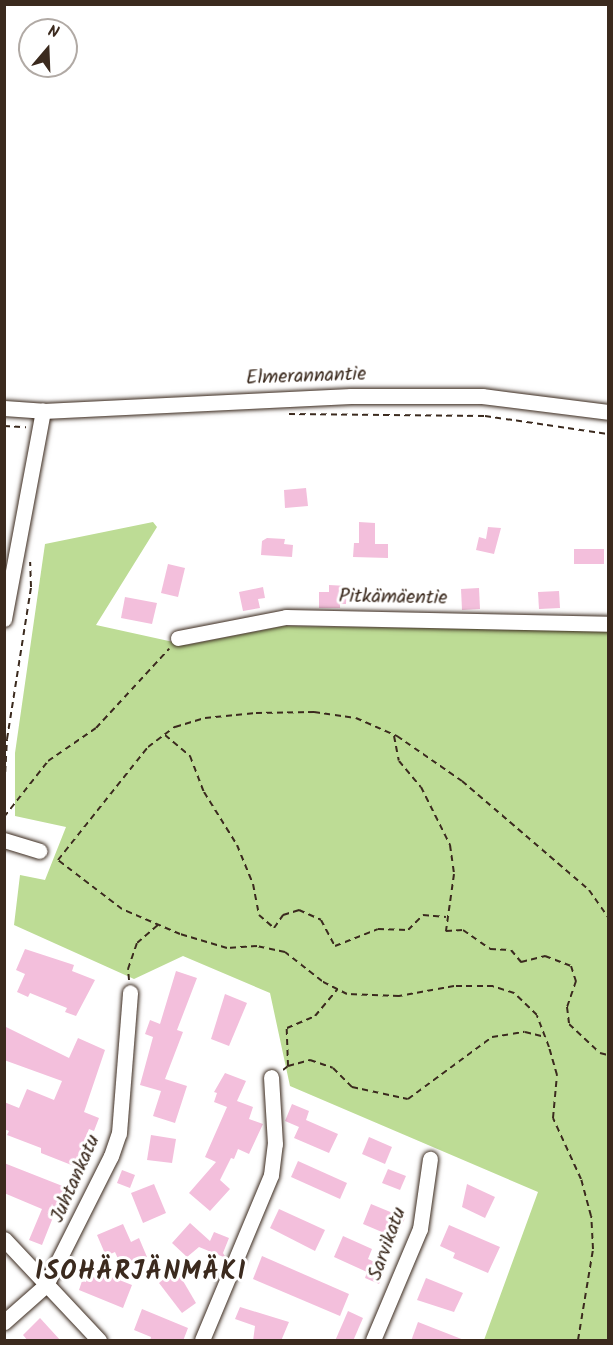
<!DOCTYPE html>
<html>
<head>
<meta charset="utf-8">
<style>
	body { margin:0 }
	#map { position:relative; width:613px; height:1345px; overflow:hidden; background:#fff; font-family:Kalam,sans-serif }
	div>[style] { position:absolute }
	.green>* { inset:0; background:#bddc95 }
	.building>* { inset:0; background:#f3bfdc }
	.path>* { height:2px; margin-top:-1px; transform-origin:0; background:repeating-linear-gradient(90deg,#3b2a1e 0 6px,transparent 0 10.5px) }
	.roads { filter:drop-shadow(0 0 2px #3b2a1e) drop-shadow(0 0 2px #3b2a1e) }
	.minor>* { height:15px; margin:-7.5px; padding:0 7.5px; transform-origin:7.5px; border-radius:7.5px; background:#fff }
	span { translate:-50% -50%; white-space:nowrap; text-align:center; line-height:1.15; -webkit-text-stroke:6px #fff; paint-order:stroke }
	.street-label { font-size:20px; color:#3b2a1e }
	.district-label { font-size:26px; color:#3b2a1e; font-weight:700; letter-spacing:1.5px }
	.frame { position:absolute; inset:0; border:6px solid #3b2a1e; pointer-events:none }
	.north { position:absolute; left:18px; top:18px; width:60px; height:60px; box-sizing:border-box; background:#fff; border:2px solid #b1aaa5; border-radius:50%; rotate:19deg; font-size:16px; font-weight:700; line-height:24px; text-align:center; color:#3b2a1e }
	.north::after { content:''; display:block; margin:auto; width:21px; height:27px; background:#3b2a1e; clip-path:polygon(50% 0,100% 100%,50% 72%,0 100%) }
</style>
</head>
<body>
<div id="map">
	<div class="green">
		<div style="clip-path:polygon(153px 522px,157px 527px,96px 625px,187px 645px,284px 626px,608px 631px,608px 1340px,484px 1340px,538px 1192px,290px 1086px,270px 993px,183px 956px,134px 979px,14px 925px,20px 875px,45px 880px,66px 827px,15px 816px,15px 753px,45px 544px)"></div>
	</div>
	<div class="building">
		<div style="clip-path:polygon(306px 488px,308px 506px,285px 508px,284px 490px)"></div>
		<div style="clip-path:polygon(359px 522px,375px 523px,375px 544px,388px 544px,388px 558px,353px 557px,354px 543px,359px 543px)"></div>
		<div style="clip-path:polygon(488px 527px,501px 528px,494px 554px,476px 550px,479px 537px,486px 539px)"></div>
		<div style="clip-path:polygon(267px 538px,285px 539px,284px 544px,293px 545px,292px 557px,261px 555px,262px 541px)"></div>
		<div style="clip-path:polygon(574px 549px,604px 549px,604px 564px,574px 564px)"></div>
		<div style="clip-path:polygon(168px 564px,185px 568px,178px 597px,161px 593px)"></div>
		<div style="clip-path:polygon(329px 585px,347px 586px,346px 604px,340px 604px,340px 608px,319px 608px,319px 592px,329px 592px)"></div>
		<div style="clip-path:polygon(263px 587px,265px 598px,258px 599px,260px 608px,243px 611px,239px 592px)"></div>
		<div style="clip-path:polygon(479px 588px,480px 609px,462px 610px,461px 589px)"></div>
		<div style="clip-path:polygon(559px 591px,560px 608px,539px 609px,538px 592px)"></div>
		<div style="clip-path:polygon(125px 597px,157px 603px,152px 624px,121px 618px)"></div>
		<div style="clip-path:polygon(25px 949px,74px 965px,72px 971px,95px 980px,76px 1016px,65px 1012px,67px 1008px,30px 993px,28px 997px,17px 992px,25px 974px,16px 970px)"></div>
		<div style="clip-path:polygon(176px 971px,197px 978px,177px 1030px,183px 1032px,165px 1079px,187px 1086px,175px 1123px,153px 1116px,161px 1091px,140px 1085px,153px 1037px,145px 1034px,150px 1020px,160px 1024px)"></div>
		<div style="clip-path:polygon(225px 994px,247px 1003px,229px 1046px,211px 1039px)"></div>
		<div style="clip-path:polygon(4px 1026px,69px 1058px,78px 1038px,105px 1050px,84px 1112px,99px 1118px,94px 1131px,89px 1129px,74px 1166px,41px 1153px,41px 1148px,7px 1135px,9px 1131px,4px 1129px,4px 1102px,19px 1108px,27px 1089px,54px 1100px,62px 1081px,4px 1060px)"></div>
		<div style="clip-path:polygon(225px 1073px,246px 1081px,237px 1101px,253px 1107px,249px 1119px,263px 1124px,249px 1154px,238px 1149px,234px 1159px,231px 1158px,220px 1180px,230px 1189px,210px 1211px,189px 1193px,216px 1162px,205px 1157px,227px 1107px,214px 1102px,217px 1093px,214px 1092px)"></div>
		<div style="clip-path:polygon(292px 1104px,309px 1111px,306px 1120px,338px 1134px,329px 1153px,294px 1138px,299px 1127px,285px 1121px)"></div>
		<div style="clip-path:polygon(151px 1135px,176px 1139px,172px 1163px,147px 1160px)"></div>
		<div style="clip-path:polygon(369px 1137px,392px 1147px,385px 1164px,362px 1154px)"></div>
		<div style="clip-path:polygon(298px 1161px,347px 1183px,340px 1199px,291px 1177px)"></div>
		<div style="clip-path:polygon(4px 1163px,65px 1187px,42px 1245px,29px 1240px,42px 1209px,4px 1193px)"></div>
		<div style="clip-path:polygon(388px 1169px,406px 1176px,400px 1190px,382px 1183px)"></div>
		<div style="clip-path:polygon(122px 1170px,135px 1175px,130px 1188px,117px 1183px)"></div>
		<div style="clip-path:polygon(154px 1184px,166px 1213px,143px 1223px,131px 1193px)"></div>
		<div style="clip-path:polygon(467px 1184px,495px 1197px,485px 1218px,462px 1207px)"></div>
		<div style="clip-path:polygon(371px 1204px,405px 1218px,396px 1238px,363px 1224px)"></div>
		<div style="clip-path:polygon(279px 1209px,325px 1230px,315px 1251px,270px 1228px)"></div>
		<div style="clip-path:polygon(190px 1223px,210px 1241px,214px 1232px,229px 1238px,223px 1253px,226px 1258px,199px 1247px,187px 1257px,172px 1243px)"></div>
		<div style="clip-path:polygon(123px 1224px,131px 1242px,139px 1238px,147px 1257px,122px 1268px,115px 1252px,106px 1256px,97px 1235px)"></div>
		<div style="clip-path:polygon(449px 1225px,500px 1247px,488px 1273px,453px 1258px,455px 1253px,440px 1246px)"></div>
		<div style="clip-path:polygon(343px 1236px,372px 1249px,368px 1259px,386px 1267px,379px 1284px,365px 1278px,367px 1272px,334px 1257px)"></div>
		<div style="clip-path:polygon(262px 1256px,349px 1294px,340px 1316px,253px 1279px)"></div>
		<div style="clip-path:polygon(176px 1269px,196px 1303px,182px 1313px,159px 1283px)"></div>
		<div style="clip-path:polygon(99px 1272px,132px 1285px,123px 1308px,79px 1290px,82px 1281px,86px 1282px,88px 1275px,96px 1278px)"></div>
		<div style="clip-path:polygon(426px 1278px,463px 1293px,454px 1312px,417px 1300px)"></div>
		<div style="clip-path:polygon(240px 1307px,289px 1322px,281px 1341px,253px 1341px,255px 1326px,235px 1319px)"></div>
		<div style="clip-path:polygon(142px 1309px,188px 1328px,183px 1341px,150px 1341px,151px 1337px,134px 1330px)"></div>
		<div style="clip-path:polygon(348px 1311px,363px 1318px,353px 1341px,335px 1341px)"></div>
		<div style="clip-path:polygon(40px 1318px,61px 1341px,28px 1341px,23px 1335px)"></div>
		<div style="clip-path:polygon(418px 1322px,464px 1340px,464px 1341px,411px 1341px)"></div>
	</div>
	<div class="path">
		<div style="left:289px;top:414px;width:196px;rotate:0.6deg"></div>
		<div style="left:485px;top:416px;width:124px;rotate:8.3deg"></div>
		<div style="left:4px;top:426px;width:22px;rotate:3deg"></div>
		<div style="left:165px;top:735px;width:33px;rotate:40deg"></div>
		<div style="left:190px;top:756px;width:39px;rotate:69deg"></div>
		<div style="left:204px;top:792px;width:62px;rotate:58.1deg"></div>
		<div style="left:237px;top:845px;width:42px;rotate:67.7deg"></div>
		<div style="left:253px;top:884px;width:32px;rotate:79deg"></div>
		<div style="left:259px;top:915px;width:20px;rotate:41deg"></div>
		<div style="left:274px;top:928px;width:16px;rotate:-55deg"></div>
		<div style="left:283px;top:915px;width:17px;rotate:-17deg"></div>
		<div style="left:299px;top:910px;width:24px;rotate:24deg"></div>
		<div style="left:321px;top:920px;width:30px;rotate:62deg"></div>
		<div style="left:335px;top:946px;width:46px;rotate:-21.6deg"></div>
		<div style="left:378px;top:929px;width:30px;rotate:2deg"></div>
		<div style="left:408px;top:930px;width:21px;rotate:-45deg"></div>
		<div style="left:423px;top:915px;width:23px;rotate:5deg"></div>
		<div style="left:394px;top:736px;width:25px;rotate:79deg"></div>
		<div style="left:399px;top:761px;width:34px;rotate:50deg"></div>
		<div style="left:421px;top:787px;width:65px;rotate:63.4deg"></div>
		<div style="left:450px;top:845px;width:29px;rotate:82deg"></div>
		<div style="left:454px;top:874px;width:58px;rotate:98deg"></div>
		<div style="left:446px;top:931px;width:17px;rotate:-3deg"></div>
		<div style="left:463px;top:930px;width:33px;rotate:35deg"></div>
		<div style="left:490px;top:949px;width:21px;rotate:3deg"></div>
		<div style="left:511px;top:950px;width:16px;rotate:50deg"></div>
		<div style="left:521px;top:962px;width:25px;rotate:-14deg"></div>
		<div style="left:545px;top:956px;width:28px;rotate:21deg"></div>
		<div style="left:571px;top:966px;width:16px;rotate:72deg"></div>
		<div style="left:576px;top:981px;width:28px;rotate:109deg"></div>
		<div style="left:567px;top:1007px;width:17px;rotate:83deg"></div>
		<div style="left:569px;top:1024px;width:42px;rotate:43.1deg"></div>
		<div style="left:600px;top:1053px;width:8px;rotate:14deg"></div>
		<div style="left:4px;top:793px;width:54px;rotate:-86.8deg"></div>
		<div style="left:7px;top:739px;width:154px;rotate:-81deg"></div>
		<div style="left:31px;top:587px;width:25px;rotate:-92deg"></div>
		<div style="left:4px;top:817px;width:71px;rotate:-51.8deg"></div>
		<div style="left:48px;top:761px;width:58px;rotate:-34.5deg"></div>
		<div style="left:96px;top:728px;width:108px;rotate:-47.3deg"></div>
		<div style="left:129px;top:980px;width:11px;rotate:-95deg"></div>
		<div style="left:128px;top:969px;width:28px;rotate:-71deg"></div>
		<div style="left:137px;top:943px;width:28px;rotate:-41deg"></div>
		<div style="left:288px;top:1066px;width:23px;rotate:-15deg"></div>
		<div style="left:310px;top:1060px;width:24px;rotate:19deg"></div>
		<div style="left:333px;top:1068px;width:27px;rotate:45deg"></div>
		<div style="left:352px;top:1087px;width:57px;rotate:12.1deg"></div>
		<div style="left:408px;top:1099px;width:104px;rotate:-36.4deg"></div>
		<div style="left:492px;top:1037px;width:33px;rotate:-9deg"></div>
		<div style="left:525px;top:1032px;width:21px;rotate:14deg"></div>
		<div style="left:283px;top:1070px;width:6px;rotate:-39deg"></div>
		<div style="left:288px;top:1066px;width:38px;rotate:-92deg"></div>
		<div style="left:287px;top:1028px;width:30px;rotate:-23deg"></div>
		<div style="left:315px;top:1016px;width:35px;rotate:-50deg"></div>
		<div style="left:578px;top:1340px;width:92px;rotate:-80.6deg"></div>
		<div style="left:593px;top:1249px;width:33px;rotate:-93deg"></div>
		<div style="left:591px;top:1216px;width:38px;rotate:-105deg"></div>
		<div style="left:581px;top:1179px;width:67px;rotate:-114.7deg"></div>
		<div style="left:553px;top:1118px;width:43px;rotate:-84.7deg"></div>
		<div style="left:557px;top:1075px;width:29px;rotate:-106deg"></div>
		<div style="left:549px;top:1047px;width:34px;rotate:-111deg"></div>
		<div style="left:537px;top:1015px;width:32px;rotate:-136deg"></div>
		<div style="left:514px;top:993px;width:22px;rotate:-162deg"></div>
		<div style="left:493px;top:986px;width:39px;rotate:180deg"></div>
		<div style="left:454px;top:986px;width:56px;rotate:169.7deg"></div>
		<div style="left:399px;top:996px;width:52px;rotate:-177.8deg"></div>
		<div style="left:347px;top:994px;width:28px;rotate:-153deg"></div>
		<div style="left:322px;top:981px;width:47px;rotate:-141.9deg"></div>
		<div style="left:285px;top:952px;width:29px;rotate:-168deg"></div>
		<div style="left:257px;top:946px;width:30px;rotate:176deg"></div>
		<div style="left:227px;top:948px;width:49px;rotate:-163.4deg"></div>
		<div style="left:180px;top:934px;width:63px;rotate:-156.7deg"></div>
		<div style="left:122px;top:909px;width:81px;rotate:-142.6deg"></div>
		<div style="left:58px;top:860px;width:144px;rotate:-51.5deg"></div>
		<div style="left:148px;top:747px;width:34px;rotate:-37deg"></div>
		<div style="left:175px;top:727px;width:31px;rotate:-17deg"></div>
		<div style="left:205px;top:718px;width:51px;rotate:-5.6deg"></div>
		<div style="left:256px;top:713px;width:58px;rotate:-1deg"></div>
		<div style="left:314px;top:712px;width:42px;rotate:8.1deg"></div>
		<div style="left:356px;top:718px;width:45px;rotate:23.7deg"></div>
		<div style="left:397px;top:736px;width:79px;rotate:34.7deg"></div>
		<div style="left:462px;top:781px;width:167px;rotate:40.6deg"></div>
		<div style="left:589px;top:890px;width:33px;rotate:55deg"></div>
	</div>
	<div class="roads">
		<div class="minor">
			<div style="left:4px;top:408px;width:39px;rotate:4deg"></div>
			<div style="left:43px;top:411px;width:308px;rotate:-2.8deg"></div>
			<div style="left:351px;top:396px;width:131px"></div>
			<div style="left:482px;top:396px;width:127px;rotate:7.2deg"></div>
			<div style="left:4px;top:619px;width:212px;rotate:-79.4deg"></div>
			<div style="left:178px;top:638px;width:110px;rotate:-11deg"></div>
			<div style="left:286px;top:617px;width:322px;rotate:1.2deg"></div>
			<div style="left:4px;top:840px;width:37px;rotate:17deg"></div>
			<div style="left:4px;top:1239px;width:139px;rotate:46.8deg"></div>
			<div style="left:4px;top:1322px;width:56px;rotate:-41.4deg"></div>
			<div style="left:46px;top:1285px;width:144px;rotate:-63.3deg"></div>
			<div style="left:111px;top:1156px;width:24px;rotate:-71deg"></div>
			<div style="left:119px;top:1133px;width:141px;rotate:-85.5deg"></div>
			<div style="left:202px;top:1340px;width:179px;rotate:-67.3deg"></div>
			<div style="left:271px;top:1175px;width:31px;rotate:-83deg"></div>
			<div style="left:275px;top:1144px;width:67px;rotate:-93.4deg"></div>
			<div style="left:373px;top:1340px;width:121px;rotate:-67.1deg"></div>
			<div style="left:420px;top:1229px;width:71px;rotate:-81.9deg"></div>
		</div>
	</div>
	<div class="street-label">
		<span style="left:306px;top:377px;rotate:-2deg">Elmerannantie</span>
		<span style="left:393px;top:598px;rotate:1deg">Pitkämäentie</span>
		<span style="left:76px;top:1179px;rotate:-66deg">Juhtankatu</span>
		<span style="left:388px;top:1244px;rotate:-70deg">Sarvikatu</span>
	</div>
	<div class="district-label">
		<span style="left:141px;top:1273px">ISOHÄRJÄNMÄKI</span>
	</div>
	<div class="frame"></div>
	<div class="north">N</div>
</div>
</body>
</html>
